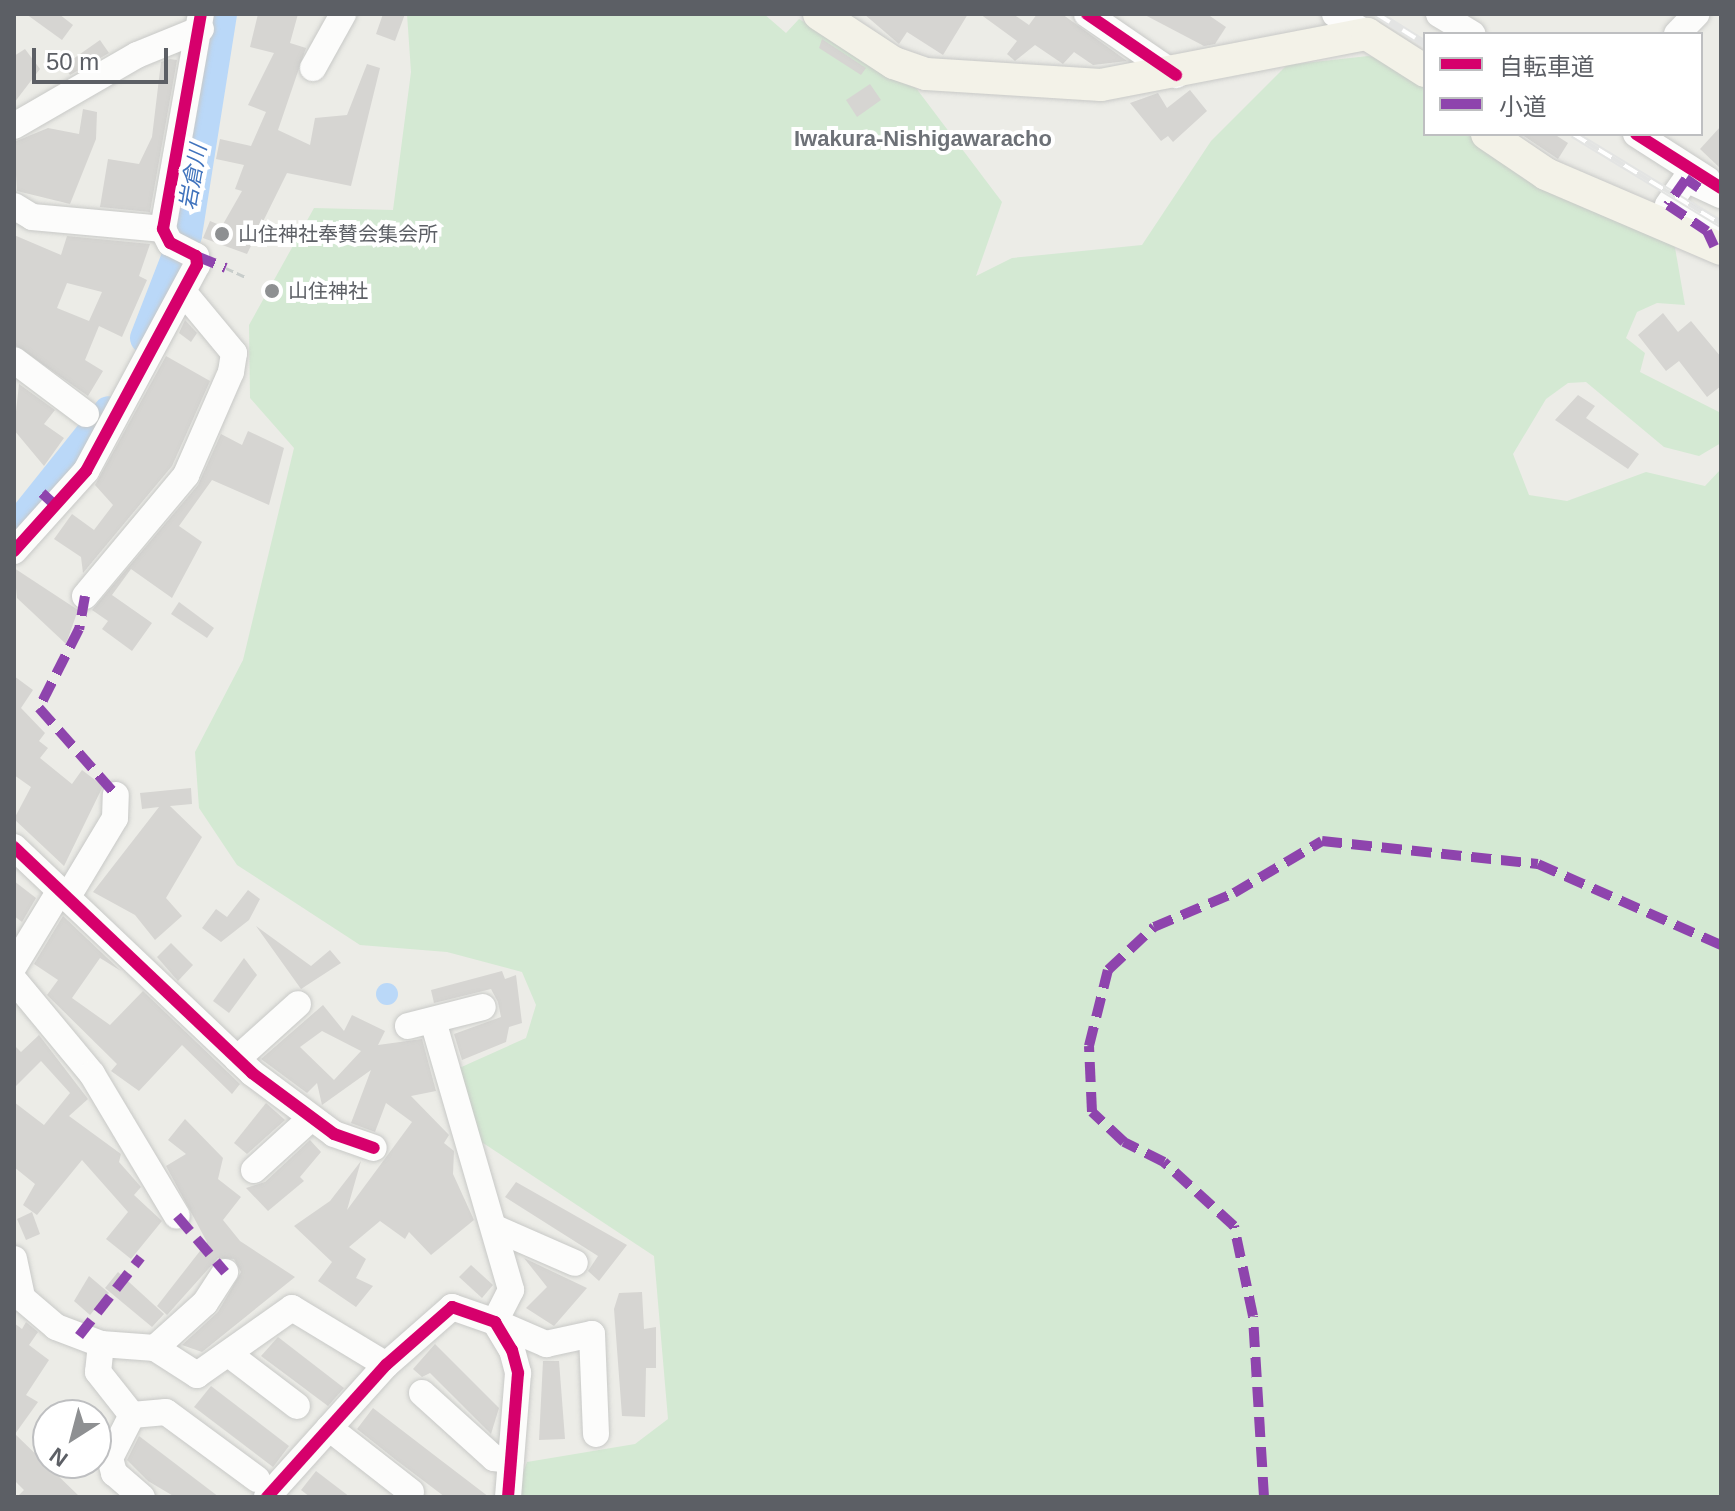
<!DOCTYPE html>
<html>
<head>
<meta charset="utf-8">
<style>
	body { margin:0 }
	#map { position:relative; width:1735px; height:1511px; overflow:hidden; background:#ecece7; font-family:Helvetica,"Noto Sans JP",sans-serif }
	div>[style] { position:absolute }
	.green>* { inset:0; background:#d4e9d3 }
	.water>* { inset:0; background:#bad8f8 }
	.round { border-radius:50% }
	.river>* { height:32px; margin:-16px; padding:0 16px; transform-origin:16px; border-radius:16px; background:#bad8f8 }
	.building>* { inset:0; background:#d6d5d2 }
	.path>* { height:3px; margin-top:-1.5px; transform-origin:0; background:repeating-linear-gradient(90deg,#c8cdcb 0 8px,transparent 0 12px) }
	.roads { filter:drop-shadow(0 0 2px #c8c9c7) drop-shadow(0 0 2px #c8c9c7) }
	.minor>* { height:26px; margin:-13px; padding:0 13px; transform-origin:13px; border-radius:13px; background:#fcfcfb }
	.major>* { height:32px; margin:-16px; padding:0 16px; transform-origin:16px; border-radius:16px; background:#f3f2e8 }
	.rail>* { height:8px; margin-top:-4px; transform-origin:0; background:repeating-linear-gradient(90deg,#fff 0 15px,#e3e4e3 0 30px); box-sizing:border-box; border-block:2px solid #e3e4e3 }
	.quiet>* { height:10px; margin-top:-5px; transform-origin:0; background:repeating-linear-gradient(90deg,#8e44ad 0 20px,transparent 0 30px) }
	.cycleway>* { height:12px; margin:-6px; padding:0 6px; transform-origin:6px; border-radius:6px; background:#d6006c }
	.dots>* { width:22px; height:22px; translate:-50% -50%; box-sizing:border-box; border:4px solid #fff; border-radius:50% }
	span { translate:-50% -50%; white-space:nowrap; text-align:center; line-height:1.15; -webkit-text-stroke:8px #fff; paint-order:stroke }
	.poi-label { font-size:20px; color:#5c5f65 }
	.left { translate:0 -50%; text-align:left }
	.neighbourhood-label { font-size:22px; color:#6d7177; font-weight:700 }
	.water-label { font-size:22px; color:#4073bd; font-style:italic }
	.frame { position:absolute; inset:0; border:16px solid #5c5f65; pointer-events:none }
	.legend { position:absolute; left:1423px; top:32px; width:280px; height:104px; box-sizing:border-box; background:#fff; border:2px solid #bebfc1; margin:0; padding:10px 14px; list-style:none; font-size:24px; color:#5c5f65 }
	.legend li { display:flex; align-items:center; gap:16px; height:40px }
	.legend b { width:40px; border:2px solid #bebfc1 }
	.north { position:absolute; left:32px; top:1399px; width:80px; height:80px; box-sizing:border-box; background:#fff; border:2px solid #bebfc1; border-radius:50%; rotate:216deg; font-size:22px; font-weight:700; line-height:32px; text-align:center; color:#5c5f65 }
	.north::after { content:''; display:block; margin:auto; width:28px; height:36px; background:#8e9092; clip-path:polygon(50% 0,100% 100%,50% 72%,0 100%) }
	.scale { position:absolute; left:32px; top:48px; width:136px; height:36px; box-sizing:border-box; border:4px solid #5c5f65; border-top:0; padding-left:10px; font-size:24px; line-height:28px; white-space:nowrap; color:#5c5f65; -webkit-text-stroke:6px #fff; paint-order:stroke }
</style>
</head>
<body>
<div id="map">
	<div class="green">
		<div style="clip-path:polygon(407px 14px,764px 14px,786px 33px,799px 19px,916px 88px,1002px 202px,976px 276px,1012px 258px,1142px 245px,1211px 141px,1287px 65px,1368px 56px,1395px 60px,1425px 82px,1425px 134px,1477px 134px,1674px 242px,1685px 305px,1657px 303px,1637px 312px,1626px 338px,1645px 353px,1640px 372px,1721px 413px,1721px 443px,1699px 456px,1664px 447px,1586px 382px,1568px 383px,1546px 399px,1513px 454px,1529px 495px,1567px 501px,1646px 472px,1705px 486px,1721px 469px,1721px 1497px,514px 1497px,527px 1462px,635px 1444px,668px 1419px,654px 1256px,474px 1137px,457px 1069px,526px 1038px,536px 1005px,522px 972px,447px 952px,360px 945px,237px 865px,199px 808px,195px 752px,243px 660px,294px 448px,250px 398px,249px 325px,314px 208px,393px 210px,411px 72px)"></div>
	</div>
	<div class="water">
		<div class="round" style="left:376px;top:983px;width:22px;height:22px"></div>
	</div>
	<div class="river">
		<div style="left:146px;top:338px;width:110px;rotate:-68.8deg"></div>
		<div style="left:186px;top:235px;width:224px;rotate:-81deg"></div>
		<div style="left:14px;top:531px;width:152px;rotate:-51.4deg"></div>
	</div>
	<div class="building">
		<div style="clip-path:polygon(26px 14px,59px 14px,73px 25px,62px 40px)"></div>
		<div style="clip-path:polygon(258px 14px,298px 14px,290px 43px,306px 48px,278px 130px,310px 145px,315px 118px,347px 115px,367px 64px,380px 68px,351px 186px,287px 173px,247px 254px,203px 238px,210px 221px,222px 226px,242px 191px,235px 189px,244px 165px,216px 159px,220px 139px,251px 146px,266px 112px,248px 105px,274px 53px,250px 47px)"></div>
		<div style="clip-path:polygon(383px 14px,405px 14px,395px 41px,376px 34px)"></div>
		<div style="clip-path:polygon(864px 14px,968px 14px,943px 55px,907px 32px,899px 44px)"></div>
		<div style="clip-path:polygon(980px 14px,1013px 14px,1029px 25px,1037px 14px,1062px 14px,1127px 61px,1093px 65px,1074px 52px,1063px 64px,1035px 45px,1015px 61px,1007px 54px,1017px 41px)"></div>
		<div style="clip-path:polygon(1143px 14px,1207px 14px,1226px 27px,1215px 44px,1204px 46px)"></div>
		<div style="clip-path:polygon(822px 39px,866px 68px,861px 75px,819px 48px)"></div>
		<div style="clip-path:polygon(100px 40px,109px 53px,70px 75px,63px 66px)"></div>
		<div style="clip-path:polygon(25px 49px,40px 69px,14px 103px,14px 56px)"></div>
		<div style="clip-path:polygon(170px 59px,177px 60px,150px 212px,100px 207px,108px 159px,139px 164px,152px 137px,161px 62px)"></div>
		<div style="clip-path:polygon(870px 84px,881px 100px,857px 117px,846px 100px)"></div>
		<div style="clip-path:polygon(1190px 90px,1207px 111px,1173px 142px,1168px 136px,1161px 141px,1130px 103px,1158px 93px,1167px 108px)"></div>
		<div style="clip-path:polygon(83px 109px,97px 112px,96px 139px,70px 204px,17px 191px,14px 142px,48px 128px,79px 134px)"></div>
		<div style="clip-path:polygon(1721px 126px,1721px 169px,1700px 149px)"></div>
		<div style="clip-path:polygon(1521px 134px,1554px 134px,1568px 143px,1558px 159px)"></div>
		<div style="clip-path:polygon(evenodd,14px 235px,61px 255px,67px 236px,150px 244px,139px 276px,147px 280px,122px 337px,99px 326px,85px 360px,103px 371px,88px 396px,14px 344px,14px 235px,67px 283px,102px 292px,89px 321px,57px 308px,67px 283px)"></div>
		<div style="clip-path:polygon(1663px 313px,1678px 332px,1691px 321px,1721px 357px,1721px 386px,1707px 397px,1679px 361px,1666px 371px,1638px 335px)"></div>
		<div style="clip-path:polygon(185px 320px,197px 333px,191px 342px,179px 333px)"></div>
		<div style="clip-path:polygon(166px 356px,210px 381px,172px 466px,83px 573px,81px 557px,54px 539px,72px 514px,94px 530px,113px 505px,95px 485px)"></div>
		<div style="clip-path:polygon(19px 384px,55px 410px,44px 424px,64px 438px,44px 466px,14px 430px)"></div>
		<div style="clip-path:polygon(1578px 395px,1595px 406px,1586px 418px,1639px 454px,1628px 469px,1555px 420px)"></div>
		<div style="clip-path:polygon(248px 431px,284px 448px,269px 505px,212px 480px,179px 526px,202px 542px,172px 598px,131px 569px,112px 595px,152px 623px,132px 651px,102px 629px,108px 621px,92px 610px,198px 485px,221px 434px,242px 445px)"></div>
		<div style="clip-path:polygon(14px 568px,78px 610px,66px 644px,17px 598px)"></div>
		<div style="clip-path:polygon(179px 602px,214px 628px,207px 638px,171px 614px)"></div>
		<div style="clip-path:polygon(14px 676px,33px 690px,21px 708px,45px 733px,39px 741px,48px 748px,40px 758px,72px 784px,82px 770px,103px 786px,64px 866px,14px 819px,31px 787px,14px 775px)"></div>
		<div style="clip-path:polygon(191px 788px,192px 804px,170px 806px,202px 837px,166px 898px,182px 916px,155px 940px,135px 915px,93px 892px,159px 807px,142px 809px,140px 793px)"></div>
		<div style="clip-path:polygon(14px 881px,36px 898px,22px 922px,14px 916px)"></div>
		<div style="clip-path:polygon(248px 890px,260px 899px,249px 920px,221px 942px,202px 928px,216px 909px,227px 917px)"></div>
		<div style="clip-path:polygon(63px 916px,121px 971px,100px 958px,72px 998px,110px 1025px,143px 991px,240px 1084px,232px 1094px,182px 1045px,139px 1091px,111px 1071px,117px 1064px,47px 995px,58px 980px,34px 964px)"></div>
		<div style="clip-path:polygon(256px 926px,311px 966px,330px 950px,341px 963px,301px 989px)"></div>
		<div style="clip-path:polygon(171px 943px,193px 965px,178px 981px,157px 957px)"></div>
		<div style="clip-path:polygon(244px 958px,257px 975px,229px 1013px,213px 1001px)"></div>
		<div style="clip-path:polygon(502px 971px,505px 979px,516px 975px,522px 1023px,509px 1027px,506px 1042px,462px 1060px,454px 1034px,501px 1017px,498px 1002px,491px 989px,434px 1003px,431px 990px)"></div>
		<div style="clip-path:polygon(evenodd,323px 1005px,344px 1031px,352px 1015px,385px 1031px,378px 1045px,422px 1039px,436px 1091px,411px 1096px,449px 1135px,444px 1143px,454px 1151px,453px 1174px,474px 1220px,431px 1255px,409px 1232px,405px 1239px,380px 1221px,349px 1247px,366px 1259px,356px 1278px,373px 1286px,356px 1307px,318px 1281px,332px 1262px,294px 1226px,330px 1201px,361px 1161px,347px 1210px,412px 1122px,386px 1103px,375px 1132px,351px 1123px,371px 1070px,322px 1105px,317px 1083px,307px 1093px,261px 1059px,323px 1005px,322px 1031px,361px 1051px,334px 1080px,300px 1047px,322px 1031px)"></div>
		<div style="clip-path:polygon(39px 1035px,88px 1099px,69px 1116px,121px 1154px,119px 1162px,141px 1187px,134px 1195px,162px 1221px,131px 1259px,106px 1239px,128px 1212px,82px 1160px,37px 1215px,23px 1205px,35px 1184px,14px 1167px,14px 1102px,44px 1125px,70px 1093px,41px 1061px,14px 1088px,14px 1045px,21px 1052px)"></div>
		<div style="clip-path:polygon(266px 1103px,285px 1120px,247px 1154px,234px 1143px)"></div>
		<div style="clip-path:polygon(185px 1119px,223px 1158px,218px 1179px,241px 1197px,223px 1220px,240px 1241px,295px 1277px,202px 1352px,182px 1345px,218px 1312px,241px 1272px,234px 1259px,218px 1258px,167px 1315px,157px 1306px,207px 1242px,166px 1166px,186px 1154px,168px 1140px)"></div>
		<div style="clip-path:polygon(310px 1140px,321px 1152px,300px 1177px,304px 1181px,268px 1211px,246px 1188px,265px 1182px)"></div>
		<div style="clip-path:polygon(516px 1182px,627px 1245px,599px 1281px,588px 1271px,598px 1256px,505px 1197px)"></div>
		<div style="clip-path:polygon(32px 1212px,40px 1234px,26px 1240px,17px 1219px)"></div>
		<div style="clip-path:polygon(524px 1258px,587px 1288px,554px 1326px,526px 1308px,547px 1287px)"></div>
		<div style="clip-path:polygon(471px 1265px,493px 1285px,482px 1298px,459px 1277px)"></div>
		<div style="clip-path:polygon(118px 1272px,164px 1314px,152px 1327px,105px 1288px)"></div>
		<div style="clip-path:polygon(89px 1276px,109px 1293px,90px 1315px,74px 1301px)"></div>
		<div style="clip-path:polygon(642px 1292px,644px 1329px,656px 1327px,656px 1368px,646px 1368px,645px 1417px,622px 1416px,614px 1309px,619px 1293px)"></div>
		<div style="clip-path:polygon(26px 1322px,38px 1332px,29px 1345px,49px 1360px,26px 1395px,38px 1402px,15px 1434px,80px 1497px,17px 1497px,24px 1490px,14px 1480px,14px 1323px,22px 1329px)"></div>
		<div style="clip-path:polygon(278px 1337px,344px 1388px,328px 1406px,261px 1356px)"></div>
		<div style="clip-path:polygon(435px 1344px,499px 1408px,491px 1434px,430px 1373px,422px 1377px,413px 1369px)"></div>
		<div style="clip-path:polygon(543px 1361px,559px 1361px,565px 1439px,539px 1440px)"></div>
		<div style="clip-path:polygon(211px 1386px,289px 1446px,273px 1467px,194px 1407px)"></div>
		<div style="clip-path:polygon(373px 1408px,438px 1458px,489px 1497px,445px 1497px,396px 1460px,357px 1429px)"></div>
		<div style="clip-path:polygon(139px 1436px,219px 1497px,175px 1497px,148px 1481px,127px 1460px)"></div>
		<div style="clip-path:polygon(316px 1471px,350px 1497px,310px 1497px,301px 1490px)"></div>
	</div>
	<div class="path">
		<div style="left:226px;top:268px;width:23px;rotate:25deg"></div>
	</div>
	<div class="roads">
		<div class="minor">
			<div style="left:1087px;top:14px;width:108px;rotate:34.4deg"></div>
			<div style="left:1335px;top:14px;width:38px;rotate:32deg"></div>
			<div style="left:1439px;top:14px;width:39px;rotate:31deg"></div>
			<div style="left:1677px;top:34px;width:28px;rotate:-46deg"></div>
			<div style="left:313px;top:68px;width:62px;rotate:-60.9deg"></div>
			<div style="left:14px;top:126px;width:142px;rotate:-30deg"></div>
			<div style="left:137px;top:55px;width:69px;rotate:-22.1deg"></div>
			<div style="left:1636px;top:134px;width:85px;rotate:32.6deg"></div>
			<div style="left:14px;top:206px;width:21px;rotate:31deg"></div>
			<div style="left:32px;top:217px;width:132px;rotate:5.2deg"></div>
			<div style="left:1711px;top:235px;width:52px;rotate:-145.1deg"></div>
			<div style="left:1668px;top:205px;width:32px;rotate:-55deg"></div>
			<div style="left:1686px;top:179px;width:38px;rotate:25deg"></div>
			<div style="left:14px;top:360px;width:90px;rotate:36.9deg"></div>
			<div style="left:14px;top:551px;width:108px;rotate:-48deg"></div>
			<div style="left:86px;top:471px;width:234px;rotate:-61.7deg"></div>
			<div style="left:197px;top:265px;width:9px;rotate:-96deg"></div>
			<div style="left:196px;top:256px;width:29px;rotate:-153deg"></div>
			<div style="left:170px;top:243px;width:16px;rotate:-117deg"></div>
			<div style="left:163px;top:229px;width:218px;rotate:-80deg"></div>
			<div style="left:85px;top:596px;width:158px;rotate:-50.1deg"></div>
			<div style="left:186px;top:475px;width:112px;rotate:-66.4deg"></div>
			<div style="left:231px;top:372px;width:19px;rotate:-81deg"></div>
			<div style="left:234px;top:353px;width:77px;rotate:-129.7deg"></div>
			<div style="left:14px;top:847px;width:328px;rotate:43.5deg"></div>
			<div style="left:252px;top:1073px;width:102px;rotate:36.6deg"></div>
			<div style="left:334px;top:1134px;width:42px;rotate:19.3deg"></div>
			<div style="left:67px;top:898px;width:93px;rotate:-59deg"></div>
			<div style="left:115px;top:818px;width:23px;rotate:-88deg"></div>
			<div style="left:14px;top:966px;width:87px;rotate:-58.7deg"></div>
			<div style="left:14px;top:980px;width:122px;rotate:50.3deg"></div>
			<div style="left:92px;top:1074px;width:165px;rotate:59.1deg"></div>
			<div style="left:433px;top:1021px;width:280px;rotate:73.8deg"></div>
			<div style="left:511px;top:1290px;width:36px;rotate:117deg"></div>
			<div style="left:408px;top:1026px;width:77px;rotate:-14.2deg"></div>
			<div style="left:237px;top:1059px;width:82px;rotate:-42deg"></div>
			<div style="left:254px;top:1170px;width:76px;rotate:-42.3deg"></div>
			<div style="left:495px;top:1228px;width:87px;rotate:23.6deg"></div>
			<div style="left:14px;top:1259px;width:40px;rotate:78deg"></div>
			<div style="left:22px;top:1298px;width:45px;rotate:40.5deg"></div>
			<div style="left:56px;top:1327px;width:48px;rotate:20.7deg"></div>
			<div style="left:101px;top:1344px;width:54px;rotate:4.2deg"></div>
			<div style="left:155px;top:1348px;width:50px;rotate:32.7deg"></div>
			<div style="left:197px;top:1375px;width:116px;rotate:-35.2deg"></div>
			<div style="left:292px;top:1308px;width:110px;rotate:31.2deg"></div>
			<div style="left:495px;top:1322px;width:56px;rotate:23.3deg"></div>
			<div style="left:546px;top:1344px;width:47px;rotate:-12.3deg"></div>
			<div style="left:592px;top:1334px;width:100px;rotate:87.7deg"></div>
			<div style="left:101px;top:1344px;width:28px;rotate:96deg"></div>
			<div style="left:98px;top:1372px;width:55px;rotate:51.7deg"></div>
			<div style="left:132px;top:1415px;width:48px;rotate:117.1deg"></div>
			<div style="left:110px;top:1458px;width:16px;rotate:75deg"></div>
			<div style="left:114px;top:1473px;width:37px;rotate:41deg"></div>
			<div style="left:155px;top:1348px;width:67px;rotate:-42deg"></div>
			<div style="left:205px;top:1303px;width:37px;rotate:-57deg"></div>
			<div style="left:230px;top:1355px;width:84px;rotate:37.3deg"></div>
			<div style="left:422px;top:1393px;width:97px;rotate:42.1deg"></div>
			<div style="left:494px;top:1458px;width:17px;rotate:7deg"></div>
			<div style="left:132px;top:1415px;width:34px;rotate:-5deg"></div>
			<div style="left:166px;top:1412px;width:113px;rotate:36.4deg"></div>
			<div style="left:329px;top:1428px;width:104px;rotate:38deg"></div>
			<div style="left:267px;top:1497px;width:178px;rotate:-48deg"></div>
			<div style="left:386px;top:1365px;width:88px;rotate:-41.3deg"></div>
			<div style="left:452px;top:1307px;width:46px;rotate:19.2deg"></div>
			<div style="left:495px;top:1322px;width:33px;rotate:59deg"></div>
			<div style="left:512px;top:1350px;width:24px;rotate:75deg"></div>
			<div style="left:518px;top:1373px;width:124px;rotate:94.6deg"></div>
		</div>
		<div class="major">
			<div style="left:819px;top:14px;width:90px;rotate:33.2deg"></div>
			<div style="left:894px;top:63px;width:34px;rotate:19deg"></div>
			<div style="left:926px;top:74px;width:175px;rotate:3.6deg"></div>
			<div style="left:1101px;top:85px;width:271px;rotate:-10.9deg"></div>
			<div style="left:1367px;top:34px;width:69px;rotate:32.5deg"></div>
			<div style="left:1487px;top:134px;width:71px;rotate:34.1deg"></div>
			<div style="left:1546px;top:174px;width:190px;rotate:23.2deg"></div>
		</div>
	</div>
	<div class="rail">
		<div style="left:1377px;top:14px;width:57px;rotate:32deg"></div>
		<div style="left:1573px;top:134px;width:173px;rotate:31.3deg"></div>
	</div>
	<div class="quiet">
		<div style="left:1699px;top:188px;width:16px;rotate:-145deg"></div>
		<div style="left:1686px;top:179px;width:32px;rotate:125deg"></div>
		<div style="left:1668px;top:205px;width:47px;rotate:33.7deg"></div>
		<div style="left:1707px;top:231px;width:17px;rotate:65deg"></div>
		<div style="left:196px;top:256px;width:32px;rotate:22deg"></div>
		<div style="left:42px;top:493px;width:18px;rotate:43deg"></div>
		<div style="left:85px;top:596px;width:34px;rotate:100deg"></div>
		<div style="left:79px;top:629px;width:89px;rotate:116.9deg"></div>
		<div style="left:39px;top:708px;width:116px;rotate:48.5deg"></div>
		<div style="left:177px;top:1216px;width:74px;rotate:49.4deg"></div>
		<div style="left:79px;top:1336px;width:100px;rotate:-51.9deg"></div>
		<div style="left:1264px;top:1497px;width:181px;rotate:-93.5deg"></div>
		<div style="left:1253px;top:1316px;width:92px;rotate:-101.9deg"></div>
		<div style="left:1234px;top:1226px;width:95px;rotate:-137.6deg"></div>
		<div style="left:1164px;top:1162px;width:45px;rotate:-153.4deg"></div>
		<div style="left:1124px;top:1142px;width:44px;rotate:-136.8deg"></div>
		<div style="left:1092px;top:1112px;width:66px;rotate:-92.6deg"></div>
		<div style="left:1089px;top:1046px;width:78px;rotate:-76deg"></div>
		<div style="left:1108px;top:970px;width:63px;rotate:-43.1deg"></div>
		<div style="left:1154px;top:927px;width:87px;rotate:-23deg"></div>
		<div style="left:1234px;top:893px;width:102px;rotate:-30.6deg"></div>
		<div style="left:1322px;top:841px;width:217px;rotate:6.1deg"></div>
		<div style="left:1538px;top:864px;width:200px;rotate:23.9deg"></div>
	</div>
	<div class="cycleway">
		<div style="left:1087px;top:14px;width:108px;rotate:34.4deg"></div>
		<div style="left:1636px;top:134px;width:101px;rotate:32.4deg"></div>
		<div style="left:14px;top:551px;width:108px;rotate:-48deg"></div>
		<div style="left:86px;top:471px;width:234px;rotate:-61.7deg"></div>
		<div style="left:197px;top:265px;width:9px;rotate:-96deg"></div>
		<div style="left:196px;top:256px;width:29px;rotate:-153deg"></div>
		<div style="left:170px;top:243px;width:16px;rotate:-117deg"></div>
		<div style="left:163px;top:229px;width:218px;rotate:-80deg"></div>
		<div style="left:14px;top:847px;width:328px;rotate:43.5deg"></div>
		<div style="left:252px;top:1073px;width:102px;rotate:36.6deg"></div>
		<div style="left:334px;top:1134px;width:42px;rotate:19.3deg"></div>
		<div style="left:267px;top:1497px;width:178px;rotate:-48deg"></div>
		<div style="left:386px;top:1365px;width:88px;rotate:-41.3deg"></div>
		<div style="left:452px;top:1307px;width:46px;rotate:19.2deg"></div>
		<div style="left:495px;top:1322px;width:33px;rotate:59deg"></div>
		<div style="left:512px;top:1350px;width:24px;rotate:75deg"></div>
		<div style="left:518px;top:1373px;width:124px;rotate:94.6deg"></div>
	</div>
	<div class="dots">
		<div style="left:222px;top:234px;background:#8e9092"></div>
		<div style="left:272px;top:291px;background:#8e9092"></div>
	</div>
	<div class="poi-label">
		<span class="left" style="left:238px;top:234px">山住神社奉賛会集会所</span>
		<span class="left" style="left:288px;top:291px">山住神社</span>
	</div>
	<div class="neighbourhood-label">
		<span style="left:923px;top:139px">Iwakura-Nishigawaracho</span>
	</div>
	<div class="water-label">
		<span style="left:193px;top:177px;rotate:-80deg">岩倉川</span>
	</div>
	<div class="frame"></div>
	<ul class="legend">
	<li><b style="height:10px;background:#d6006c"></b>自転車道</li>
	<li><b style="height:10px;background:#8e44ad"></b>小道</li>
	</ul>
	<div class="north">N</div>
	<div class="scale">50 m</div>
</div>
</body>
</html>
